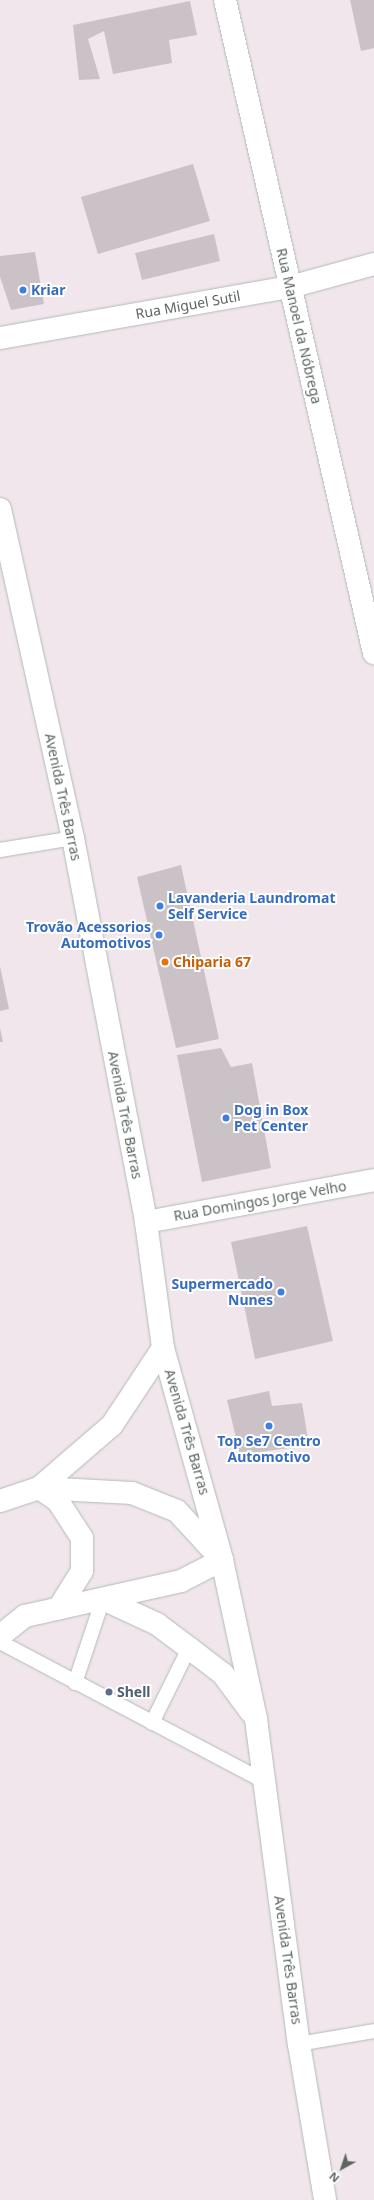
<!DOCTYPE html>
<html>
<head>
<meta charset="utf-8">
<style>
	body { margin:0 }
	#map { position:relative; width:374px; height:2200px; overflow:hidden; background:#f0e6ec; font-family:"Noto Sans",sans-serif }
	div>[style] { position:absolute }
	.building>* { inset:0; background:#cbc2c8 }
	.roads { filter:drop-shadow(0 0 1px #b3bbb5) drop-shadow(0 0 1px #b3bbb5) }
	.lane>* { height:14px; margin:-7px; padding:0 7px; transform-origin:7px; border-radius:7px; background:#fff }
	.street>* { height:22px; margin:-11px; padding:0 11px; transform-origin:11px; border-radius:11px; background:#fff }
	.secondary>* { height:22px; margin:-11px; padding:0 11px; transform-origin:11px; border-radius:11px; background:#fff }
	.dots>* { width:11px; height:11px; translate:-50% -50%; box-sizing:border-box; border:2px solid #fff; border-radius:50% }
	span { translate:-50% -50%; white-space:nowrap; text-align:center; line-height:1.15; -webkit-text-stroke:4px #fff; paint-order:stroke }
	.shop-label { font-size:14px; color:#366cbe; font-weight:700 }
	.left { translate:0 -50%; text-align:left }
	.right { translate:-100% -50%; text-align:right }
	.street-label { font-size:14px; color:#5d675f }
	.food-label { font-size:14px; color:#c56008; font-weight:700 }
	.service-label { font-size:14px; color:#4e5e75; font-weight:700 }
	.north { position:absolute; left:322px; top:2148px; width:40px; height:40px; -webkit-text-stroke:3px #fff; paint-order:stroke; rotate:220deg; font-size:11px; font-weight:700; line-height:16px; text-align:center; color:#5d675f }
	.north::after { content:''; display:block; margin:auto; width:14px; height:18px; background:#5d675f; clip-path:polygon(50% 0,100% 100%,50% 72%,0 100%) }
</style>
</head>
<body>
<div id="map">
	<div class="building">
		<div style="clip-path:polygon(350px 0,374px 0,374px 48px,361px 51px)"></div>
		<div style="clip-path:polygon(190px 1px,197px 35px,169px 40px,172px 63px,113px 74px,104px 31px,88px 39px,100px 79px,79px 80px,73px 25px)"></div>
		<div style="clip-path:polygon(193px 164px,210px 221px,98px 254px,81px 197px)"></div>
		<div style="clip-path:polygon(214px 234px,220px 261px,142px 280px,135px 253px)"></div>
		<div style="clip-path:polygon(35px 252px,44px 304px,11px 310px,0 277px,0 256px)"></div>
		<div style="clip-path:polygon(181px 865px,219px 1039px,176px 1048px,137px 877px)"></div>
		<div style="clip-path:polygon(0 966px,9px 1009px,0 1011px)"></div>
		<div style="clip-path:polygon(0 1028px,3px 1042px,0 1042px)"></div>
		<div style="clip-path:polygon(221px 1048px,231px 1067px,252px 1063px,271px 1168px,202px 1182px,177px 1055px)"></div>
		<div style="clip-path:polygon(307px 1226px,333px 1341px,255px 1359px,231px 1242px)"></div>
		<div style="clip-path:polygon(269px 1391px,272px 1406px,302px 1403px,309px 1445px,240px 1455px,227px 1400px)"></div>
	</div>
	<div class="roads">
		<div class="lane">
			<div style="left:0;top:850px;width:74px;rotate:-9.3deg"></div>
			<div style="left:0;top:1642px;width:298px;rotate:27.8deg"></div>
			<div style="left:75px;top:1683px;width:89px;rotate:-71.6deg"></div>
			<div style="left:152px;top:1723px;width:84px;rotate:-63.7deg"></div>
			<div style="left:299px;top:2044px;width:76px;rotate:-9.8deg"></div>
		</div>
		<div class="street">
			<div style="left:225px;top:0;width:670px;rotate:77.15deg"></div>
			<div style="left:0;top:338px;width:294px;rotate:-10deg"></div>
			<div style="left:290px;top:287px;width:87px;rotate:-15.3deg"></div>
			<div style="left:146px;top:1222px;width:232px;rotate:-10.4deg"></div>
		</div>
		<div class="secondary">
			<div style="left:0;top:509px;width:337px;rotate:77.5deg"></div>
			<div style="left:73px;top:838px;width:391px;rotate:79.2deg"></div>
			<div style="left:146px;top:1222px;width:127px;rotate:82.3deg"></div>
			<div style="left:163px;top:1348px;width:220px;rotate:74.4deg"></div>
			<div style="left:222px;top:1560px;width:163px;rotate:77.9deg"></div>
			<div style="left:256px;top:1719px;width:328px;rotate:82.5deg"></div>
			<div style="left:299px;top:2044px;width:158px;rotate:80.5deg"></div>
			<div style="left:39px;top:1488px;width:96px;rotate:-40.8deg"></div>
			<div style="left:112px;top:1425px;width:92px;rotate:-56.5deg"></div>
			<div style="left:39px;top:1488px;width:23px;rotate:34deg"></div>
			<div style="left:58px;top:1501px;width:44px;rotate:57deg"></div>
			<div style="left:82px;top:1538px;width:33px;rotate:90deg"></div>
			<div style="left:82px;top:1571px;width:44px;rotate:121.9deg"></div>
			<div style="left:0;top:1501px;width:41px;rotate:-18.4deg"></div>
			<div style="left:39px;top:1488px;width:93px;rotate:3.1deg"></div>
			<div style="left:132px;top:1493px;width:48px;rotate:21.8deg"></div>
			<div style="left:177px;top:1511px;width:64px;rotate:47.5deg"></div>
			<div style="left:103px;top:1599px;width:60px;rotate:24.8deg"></div>
			<div style="left:157px;top:1624px;width:40px;rotate:37deg"></div>
			<div style="left:189px;top:1648px;width:43px;rotate:37.4deg"></div>
			<div style="left:223px;top:1674px;width:47px;rotate:53.6deg"></div>
			<div style="left:0;top:1636px;width:32px;rotate:-39deg"></div>
			<div style="left:25px;top:1616px;width:160px;rotate:-12.6deg"></div>
			<div style="left:181px;top:1581px;width:46px;rotate:-27.1deg"></div>
		</div>
	</div>
	<div class="dots">
		<div style="left:23px;top:290px;background:#3f7fe0"></div>
		<div style="left:160px;top:906px;background:#3f7fe0"></div>
		<div style="left:159px;top:935px;background:#3f7fe0"></div>
		<div style="left:165px;top:962px;background:#e8710a"></div>
		<div style="left:226px;top:1118px;background:#3f7fe0"></div>
		<div style="left:281px;top:1292px;background:#3f7fe0"></div>
		<div style="left:269px;top:1426px;background:#3f7fe0"></div>
		<div style="left:109px;top:1692px;background:#5c6f8a"></div>
	</div>
	<div class="shop-label">
		<span class="left" style="left:31px;top:290px">Kriar</span>
		<span class="left" style="left:168px;top:906px">Lavanderia Laundromat<br>Self Service</span>
		<span class="right" style="left:151px;top:935px">Trovão Acessorios<br>Automotivos</span>
		<span class="left" style="left:234px;top:1118px">Dog in Box<br>Pet Center</span>
		<span class="right" style="left:273px;top:1292px">Supermercado<br>Nunes</span>
		<span style="left:269px;top:1449px">Top Se7 Centro<br>Automotivo</span>
	</div>
	<div class="street-label">
		<span style="left:188px;top:305px;rotate:-10deg">Rua Miguel Sutil</span>
		<span style="left:299px;top:326px;rotate:77deg">Rua Manoel da Nóbrega</span>
		<span style="left:63px;top:797px;rotate:78deg">Avenida Três Barras</span>
		<span style="left:125px;top:1115px;rotate:79deg">Avenida Três Barras</span>
		<span style="left:260px;top:1201px;rotate:-10deg">Rua Domingos Jorge Velho</span>
		<span style="left:187px;top:1432px;rotate:74deg">Avenida Três Barras</span>
		<span style="left:288px;top:1960px;rotate:82deg">Avenida Três Barras</span>
	</div>
	<div class="food-label">
		<span class="left" style="left:173px;top:962px">Chiparia 67</span>
	</div>
	<div class="service-label">
		<span class="left" style="left:117px;top:1692px">Shell</span>
	</div>
	<div class="north">N</div>
</div>
</body>
</html>
